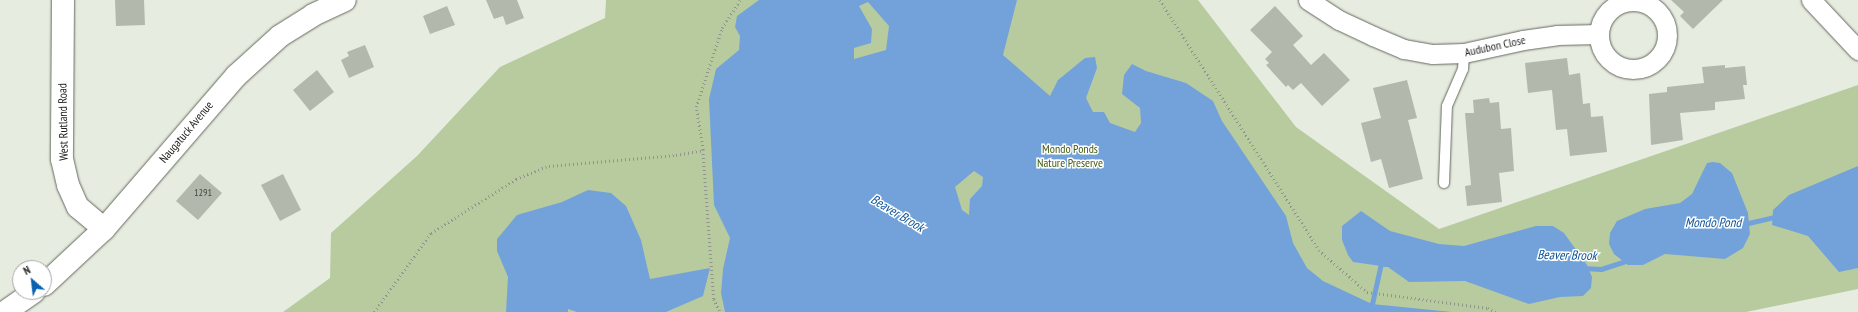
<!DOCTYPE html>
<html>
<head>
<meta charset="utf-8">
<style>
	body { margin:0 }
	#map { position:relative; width:1858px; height:312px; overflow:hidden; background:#e7ece0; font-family:"PT Sans Narrow",sans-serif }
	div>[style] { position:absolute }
	.green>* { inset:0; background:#b8cb9f }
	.water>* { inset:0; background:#73a2da }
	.stream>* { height:5px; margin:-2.5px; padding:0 2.5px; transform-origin:2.5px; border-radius:2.5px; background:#73a2da }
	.building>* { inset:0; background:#b3b8ad }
	.path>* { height:2.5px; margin-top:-1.25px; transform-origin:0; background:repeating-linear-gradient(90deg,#91948c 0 1px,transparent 0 4px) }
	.roads { filter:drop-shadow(0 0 1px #63685d) drop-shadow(0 0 1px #63685d) }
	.service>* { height:10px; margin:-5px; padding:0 5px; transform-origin:5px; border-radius:5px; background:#fff }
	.minor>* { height:19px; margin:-9.5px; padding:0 9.5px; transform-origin:9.5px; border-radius:9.5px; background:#fff }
	.minor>.ring { margin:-9.5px; padding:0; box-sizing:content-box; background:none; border:19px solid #fff; border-radius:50% }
	.secondary>* { height:22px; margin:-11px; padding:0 11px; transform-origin:11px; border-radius:11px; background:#fff }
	span { translate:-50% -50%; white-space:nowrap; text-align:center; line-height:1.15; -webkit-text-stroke:3px #fff; paint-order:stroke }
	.number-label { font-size:10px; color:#424540 }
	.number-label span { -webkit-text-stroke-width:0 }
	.street-label { font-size:12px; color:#1d1f1b }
	.park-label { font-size:12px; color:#425b11 }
	.water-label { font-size:13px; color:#0d5396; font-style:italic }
	.north { position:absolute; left:12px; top:260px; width:40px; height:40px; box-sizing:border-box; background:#fff; border:1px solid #a5a5a4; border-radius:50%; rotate:332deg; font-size:11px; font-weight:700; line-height:16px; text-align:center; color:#1d1f1b }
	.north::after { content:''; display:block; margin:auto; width:14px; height:18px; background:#0c60ae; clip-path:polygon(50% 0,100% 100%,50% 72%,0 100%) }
</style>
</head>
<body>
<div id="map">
	<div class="green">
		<div style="clip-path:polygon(606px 0,1198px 0,1296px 127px,1439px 229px,1858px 85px,1858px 289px,1746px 312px,283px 312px,330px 278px,331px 233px,417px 156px,500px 67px,605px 18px)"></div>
	</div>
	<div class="water">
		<div style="clip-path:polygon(evenodd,759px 0,1017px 0,1003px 55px,1050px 96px,1058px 80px,1085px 58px,1095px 57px,1097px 68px,1086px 98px,1093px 112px,1104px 112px,1110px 123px,1135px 132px,1141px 123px,1140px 108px,1122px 94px,1124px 75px,1132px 64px,1146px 71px,1186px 83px,1213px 101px,1222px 121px,1286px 216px,1293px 243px,1307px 268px,1323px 281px,1372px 304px,1452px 312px,725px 312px,721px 293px,723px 269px,730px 238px,714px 205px,709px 99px,716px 69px,739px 50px,740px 36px,735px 27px,737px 16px,759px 0,868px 2px,889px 26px,886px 50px,854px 59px,854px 48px,871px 43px,872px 29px,859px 6px,868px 2px,759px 0,974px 171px,983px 177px,982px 186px,970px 199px,969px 215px,962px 210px,955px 187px,974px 171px)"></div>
		<div style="clip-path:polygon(1713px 162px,1720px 163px,1732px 173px,1748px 213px,1750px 234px,1743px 248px,1725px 259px,1665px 254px,1643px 265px,1628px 265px,1614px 254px,1609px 244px,1610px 233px,1617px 221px,1645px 209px,1680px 203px,1692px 194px,1707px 163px)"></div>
		<div style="clip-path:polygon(1858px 166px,1858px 268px,1839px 272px,1808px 236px,1772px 225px,1773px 210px,1789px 195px)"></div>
		<div style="clip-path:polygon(588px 190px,611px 193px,626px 206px,641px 240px,650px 279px,710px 268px,703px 296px,666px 312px,577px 312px,568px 309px,568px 312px,506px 312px,508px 277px,497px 251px,497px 239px,517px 215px,562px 202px)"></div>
		<div style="clip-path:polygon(1361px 211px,1390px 231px,1439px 244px,1464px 246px,1536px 226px,1553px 226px,1564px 233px,1587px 265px,1592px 277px,1591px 288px,1583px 296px,1560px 297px,1529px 304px,1465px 281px,1409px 282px,1388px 267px,1353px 262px,1348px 255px,1342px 240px,1342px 226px)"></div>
	</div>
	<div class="stream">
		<div style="left:1744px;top:224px;width:36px;rotate:-13deg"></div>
		<div style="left:1583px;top:268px;width:18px;rotate:3deg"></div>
		<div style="left:1601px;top:269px;width:28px;rotate:-18deg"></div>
		<div style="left:1366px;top:306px;width:6px;rotate:-18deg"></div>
		<div style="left:1372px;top:304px;width:42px;rotate:-77.6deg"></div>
		<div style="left:1381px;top:263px;width:4px;rotate:14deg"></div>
	</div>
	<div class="building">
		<div style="clip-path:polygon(115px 0,144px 0,145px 25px,116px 26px)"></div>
		<div style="clip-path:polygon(486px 0,517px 0,524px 18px,506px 25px,503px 16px,494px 19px)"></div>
		<div style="clip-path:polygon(1671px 0,1723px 0,1693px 29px,1680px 16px,1684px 12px)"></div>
		<div style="clip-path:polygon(447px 6px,455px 25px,430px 34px,423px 16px)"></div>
		<div style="clip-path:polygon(1275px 6px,1303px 36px,1293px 45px,1311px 65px,1324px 53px,1350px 80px,1322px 106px,1301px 83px,1293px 90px,1288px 85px,1286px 87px,1266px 65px,1269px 63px,1265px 59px,1272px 52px,1250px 30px)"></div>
		<div style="clip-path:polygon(365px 45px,374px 67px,349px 78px,341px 60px,349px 56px,347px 52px)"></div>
		<div style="clip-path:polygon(1567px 58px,1569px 75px,1580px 73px,1583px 104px,1590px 103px,1591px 117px,1603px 116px,1607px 152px,1570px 156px,1567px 129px,1556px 130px,1552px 90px,1528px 93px,1525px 63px)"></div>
		<div style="clip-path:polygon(1725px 65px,1725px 68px,1745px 66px,1747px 85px,1743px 85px,1745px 99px,1715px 102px,1715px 110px,1680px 113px,1683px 140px,1651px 145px,1649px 94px,1667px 92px,1667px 87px,1704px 83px,1702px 67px)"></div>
		<div style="clip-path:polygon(317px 70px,334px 92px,310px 111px,293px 90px)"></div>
		<div style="clip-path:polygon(1407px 80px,1417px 118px,1408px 120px,1423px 179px,1389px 188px,1381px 159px,1371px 162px,1361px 123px,1381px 118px,1373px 88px)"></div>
		<div style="clip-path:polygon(1489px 98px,1490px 103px,1499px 102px,1501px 129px,1511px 128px,1514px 171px,1499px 173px,1502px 202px,1467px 206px,1465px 186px,1471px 185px,1465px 113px,1474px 113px,1473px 100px)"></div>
		<div style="clip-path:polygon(200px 174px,222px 193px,198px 220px,176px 201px)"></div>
		<div style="clip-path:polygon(283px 174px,301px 210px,280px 221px,261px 185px)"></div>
	</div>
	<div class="path">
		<div style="left:1160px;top:0;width:296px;rotate:57.5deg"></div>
		<div style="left:1319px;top:250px;width:64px;rotate:41.2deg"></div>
		<div style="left:1367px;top:292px;width:122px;rotate:7.5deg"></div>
		<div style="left:1488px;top:308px;width:9px;rotate:27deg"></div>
		<div style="left:703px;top:150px;width:149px;rotate:85.8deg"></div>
		<div style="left:714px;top:299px;width:14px;rotate:65deg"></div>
		<div style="left:374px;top:312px;width:97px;rotate:-54.2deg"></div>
		<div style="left:431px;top:233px;width:101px;rotate:-32.4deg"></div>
		<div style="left:516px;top:179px;width:35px;rotate:-22deg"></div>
		<div style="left:549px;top:166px;width:127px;rotate:-5deg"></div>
		<div style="left:676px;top:155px;width:27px;rotate:-10deg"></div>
		<div style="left:703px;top:150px;width:44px;rotate:-99.2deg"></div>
		<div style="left:696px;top:107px;width:83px;rotate:-71.8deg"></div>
		<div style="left:722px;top:28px;width:33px;rotate:-57deg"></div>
	</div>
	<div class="roads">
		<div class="service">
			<div style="left:1444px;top:183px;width:77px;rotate:-87.8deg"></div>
			<div style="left:1447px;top:106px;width:40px;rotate:-66.6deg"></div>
			<div style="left:1463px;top:69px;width:16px;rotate:-86deg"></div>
		</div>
		<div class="minor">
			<div style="left:1308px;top:0;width:37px;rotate:33deg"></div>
			<div style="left:1339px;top:20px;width:38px;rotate:25deg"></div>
			<div style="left:1373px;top:36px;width:34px;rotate:23deg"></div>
			<div style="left:1404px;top:49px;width:29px;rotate:10deg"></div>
			<div style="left:1433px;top:54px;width:31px;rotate:-2deg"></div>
			<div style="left:1464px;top:53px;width:60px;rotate:-12.4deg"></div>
			<div style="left:1523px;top:40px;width:34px;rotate:-8deg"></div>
			<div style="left:1557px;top:35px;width:42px;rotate:-1.4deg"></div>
			<div style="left:1811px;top:0;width:69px;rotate:46.8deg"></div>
			<div class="ring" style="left:1599px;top:1px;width:49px;height:49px"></div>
		</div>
		<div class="secondary">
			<div style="left:63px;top:0;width:159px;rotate:90.4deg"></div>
			<div style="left:62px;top:159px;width:27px;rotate:77deg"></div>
			<div style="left:68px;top:185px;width:24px;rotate:66deg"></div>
			<div style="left:78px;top:207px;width:34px;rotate:40deg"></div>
			<div style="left:44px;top:285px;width:82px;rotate:-43deg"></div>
			<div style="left:104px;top:229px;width:202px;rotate:-49.2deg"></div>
			<div style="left:236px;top:76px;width:59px;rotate:-42.3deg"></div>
			<div style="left:280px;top:36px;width:39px;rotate:-32deg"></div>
			<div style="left:313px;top:15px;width:35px;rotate:-25deg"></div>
			<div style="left:5px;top:312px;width:35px;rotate:-35deg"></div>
		</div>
	</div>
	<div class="number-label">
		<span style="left:203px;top:193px">1291</span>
	</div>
	<div class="street-label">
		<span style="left:1495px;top:46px;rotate:-12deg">Audubon Close</span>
		<span style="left:63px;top:122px;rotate:-91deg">West Rutland Road</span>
		<span style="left:186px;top:132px;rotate:-50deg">Naugatuck Avenue</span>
	</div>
	<div class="park-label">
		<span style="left:1070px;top:156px">Mondo Ponds<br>Nature Preserve</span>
	</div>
	<div class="water-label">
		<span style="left:897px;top:214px;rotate:31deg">Beaver Brook</span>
		<span style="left:1713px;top:223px">Mondo Pond</span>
		<span style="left:1567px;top:256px;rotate:1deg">Beaver Brook</span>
	</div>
	<div class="north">N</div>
</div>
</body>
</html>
